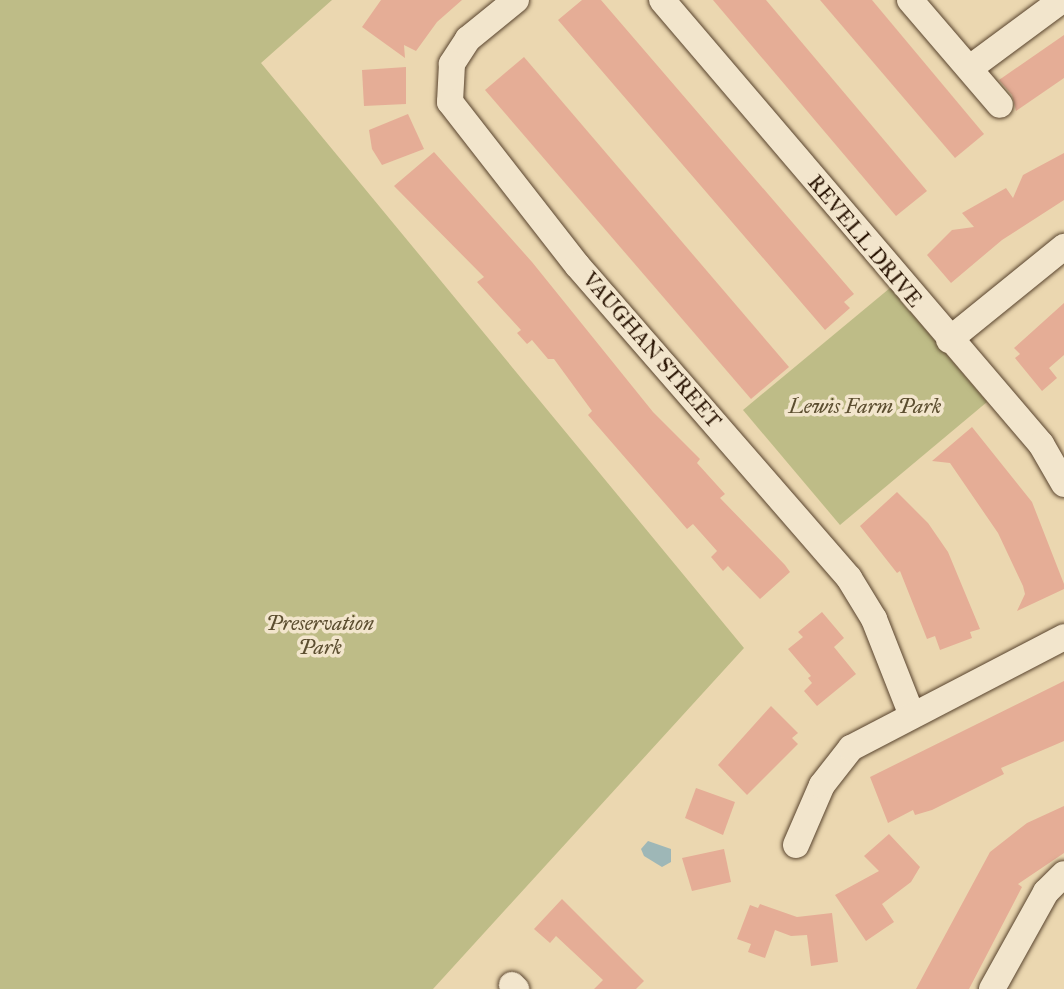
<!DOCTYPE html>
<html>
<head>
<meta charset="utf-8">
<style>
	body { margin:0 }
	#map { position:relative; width:1064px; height:989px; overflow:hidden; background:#ebd7b0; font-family:"IM FELL Great Primer",serif }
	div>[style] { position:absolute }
	.green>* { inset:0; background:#bebc87 }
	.water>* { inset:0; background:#9eb7b7 }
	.building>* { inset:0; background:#e5ad96 }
	.roads { filter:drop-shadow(0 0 2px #58432d) drop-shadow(0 0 2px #58432d) }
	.minor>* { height:26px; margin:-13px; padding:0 13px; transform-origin:13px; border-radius:13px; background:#f2e5cc }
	span { translate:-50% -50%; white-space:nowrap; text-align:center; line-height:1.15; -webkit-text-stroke:7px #f2e5cc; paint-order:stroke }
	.street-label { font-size:21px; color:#271201 }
	.park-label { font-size:21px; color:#5c4e30; font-style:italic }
</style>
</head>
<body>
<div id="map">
	<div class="green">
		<div style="clip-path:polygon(0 0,332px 0,261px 63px,744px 648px,433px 989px,0 989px)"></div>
		<div style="clip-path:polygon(890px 288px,987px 402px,840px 525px,743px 410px)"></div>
	</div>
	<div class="water">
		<div style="clip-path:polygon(648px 841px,671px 849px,671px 862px,662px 867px,644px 856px,641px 849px)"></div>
	</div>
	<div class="building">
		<div style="clip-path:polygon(381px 0,462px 0,437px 22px,416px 51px,404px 45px,405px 58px,362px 27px)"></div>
		<div style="clip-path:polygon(582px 0,601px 0,854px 294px,844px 302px,850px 308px,825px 330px,558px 20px)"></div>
		<div style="clip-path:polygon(713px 0,766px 0,927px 191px,896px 216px)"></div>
		<div style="clip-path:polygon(820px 0,872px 0,984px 134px,955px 158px)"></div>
		<div style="clip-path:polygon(1064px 35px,1064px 78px,1016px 111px,1012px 95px,999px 80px)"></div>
		<div style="clip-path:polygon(524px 57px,789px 367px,751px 399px,485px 90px)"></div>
		<div style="clip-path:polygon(406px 67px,406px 104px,364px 106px,362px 70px)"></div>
		<div style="clip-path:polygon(408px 114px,424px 149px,382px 165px,372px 149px,369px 130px)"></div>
		<div style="clip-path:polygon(434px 152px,532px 262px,653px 412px,700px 459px,697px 463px,725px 494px,720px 498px,785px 565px,790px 572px,760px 599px,728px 566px,723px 571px,711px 557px,717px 551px,693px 524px,687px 529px,588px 415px,592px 411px,554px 359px,548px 359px,532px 340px,527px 344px,517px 333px,521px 330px,477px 282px,484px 277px,394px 186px)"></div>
		<div style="clip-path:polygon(1064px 153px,1064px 200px,1002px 240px,951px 283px,927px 255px,952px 230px,974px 227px,962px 213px,1006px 188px,1013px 198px,1023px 175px)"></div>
		<div style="clip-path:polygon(1064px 303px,1064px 355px,1049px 368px,1057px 378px,1042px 391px,1015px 358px,1020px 354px,1014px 348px)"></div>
		<div style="clip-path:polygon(972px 427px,1032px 502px,1064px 584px,1064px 589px,1017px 611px,1025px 594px,1023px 586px,998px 533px,950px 463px,932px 461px)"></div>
		<div style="clip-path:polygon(897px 492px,928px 523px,948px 552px,980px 629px,970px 632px,972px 638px,940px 650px,935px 636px,927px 639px,900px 571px,897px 573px,860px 526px)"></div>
		<div style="clip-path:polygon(822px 612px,844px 638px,834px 647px,856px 674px,817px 706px,804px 691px,812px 683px,808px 678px,811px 676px,788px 649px,803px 637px,798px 632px)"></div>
		<div style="clip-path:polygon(1064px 681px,1064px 741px,1001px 768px,1004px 774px,932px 810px,915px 815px,913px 810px,888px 823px,870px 777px)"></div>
		<div style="clip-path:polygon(771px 706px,798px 733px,792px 738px,798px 744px,747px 795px,718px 765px)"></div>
		<div style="clip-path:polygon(696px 788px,735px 802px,723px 835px,685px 818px)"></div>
		<div style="clip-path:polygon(1064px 806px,1064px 853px,1018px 884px,1022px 887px,969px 989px,916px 989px,990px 852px,1027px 823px)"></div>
		<div style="clip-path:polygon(889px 834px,920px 867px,911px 882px,882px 904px,894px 922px,866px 941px,835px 895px,879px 871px,864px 856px)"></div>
		<div style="clip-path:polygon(724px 849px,731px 882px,692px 891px,682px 858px)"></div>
		<div style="clip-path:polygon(562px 899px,644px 981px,636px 989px,594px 989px,603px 980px,556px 936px,550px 943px,534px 929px)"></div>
		<div style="clip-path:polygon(760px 904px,797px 917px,832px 913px,838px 962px,811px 966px,807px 935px,791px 936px,775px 930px,765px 958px,748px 952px,751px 944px,737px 939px,750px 905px,758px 908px)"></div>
	</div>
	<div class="roads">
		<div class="minor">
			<div style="left:516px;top:0;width:62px;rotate:140.9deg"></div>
			<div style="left:468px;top:39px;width:30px;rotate:123deg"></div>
			<div style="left:452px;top:64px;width:38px;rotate:93deg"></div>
			<div style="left:450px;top:102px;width:207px;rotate:52.1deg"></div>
			<div style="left:577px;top:265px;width:415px;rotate:49deg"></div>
			<div style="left:849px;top:578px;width:48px;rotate:58.6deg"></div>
			<div style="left:874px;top:619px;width:101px;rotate:68.5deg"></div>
			<div style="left:662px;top:0;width:584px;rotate:49.52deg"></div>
			<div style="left:1041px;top:444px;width:46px;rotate:60.1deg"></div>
			<div style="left:910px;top:0;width:138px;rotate:49.4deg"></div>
			<div style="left:970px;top:68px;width:114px;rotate:-36.5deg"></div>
			<div style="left:949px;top:340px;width:148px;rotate:-39deg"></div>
			<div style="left:796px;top:845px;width:65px;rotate:-66.6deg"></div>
			<div style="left:822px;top:785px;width:47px;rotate:-51.9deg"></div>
			<div style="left:851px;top:748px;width:240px;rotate:-27.5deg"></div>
			<div style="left:512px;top:985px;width:6px;rotate:45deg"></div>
			<div style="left:992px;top:989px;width:111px;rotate:-60.9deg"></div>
			<div style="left:1046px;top:892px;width:25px;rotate:-45deg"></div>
		</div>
	</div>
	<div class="street-label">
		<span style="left:865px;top:241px;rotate:50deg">REVELL DRIVE</span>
		<span style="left:652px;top:350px;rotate:49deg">VAUGHAN STREET</span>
	</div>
	<div class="park-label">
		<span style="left:865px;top:406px">Lewis Farm Park</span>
		<span style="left:320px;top:635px">Preservation<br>Park</span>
	</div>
</div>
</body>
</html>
